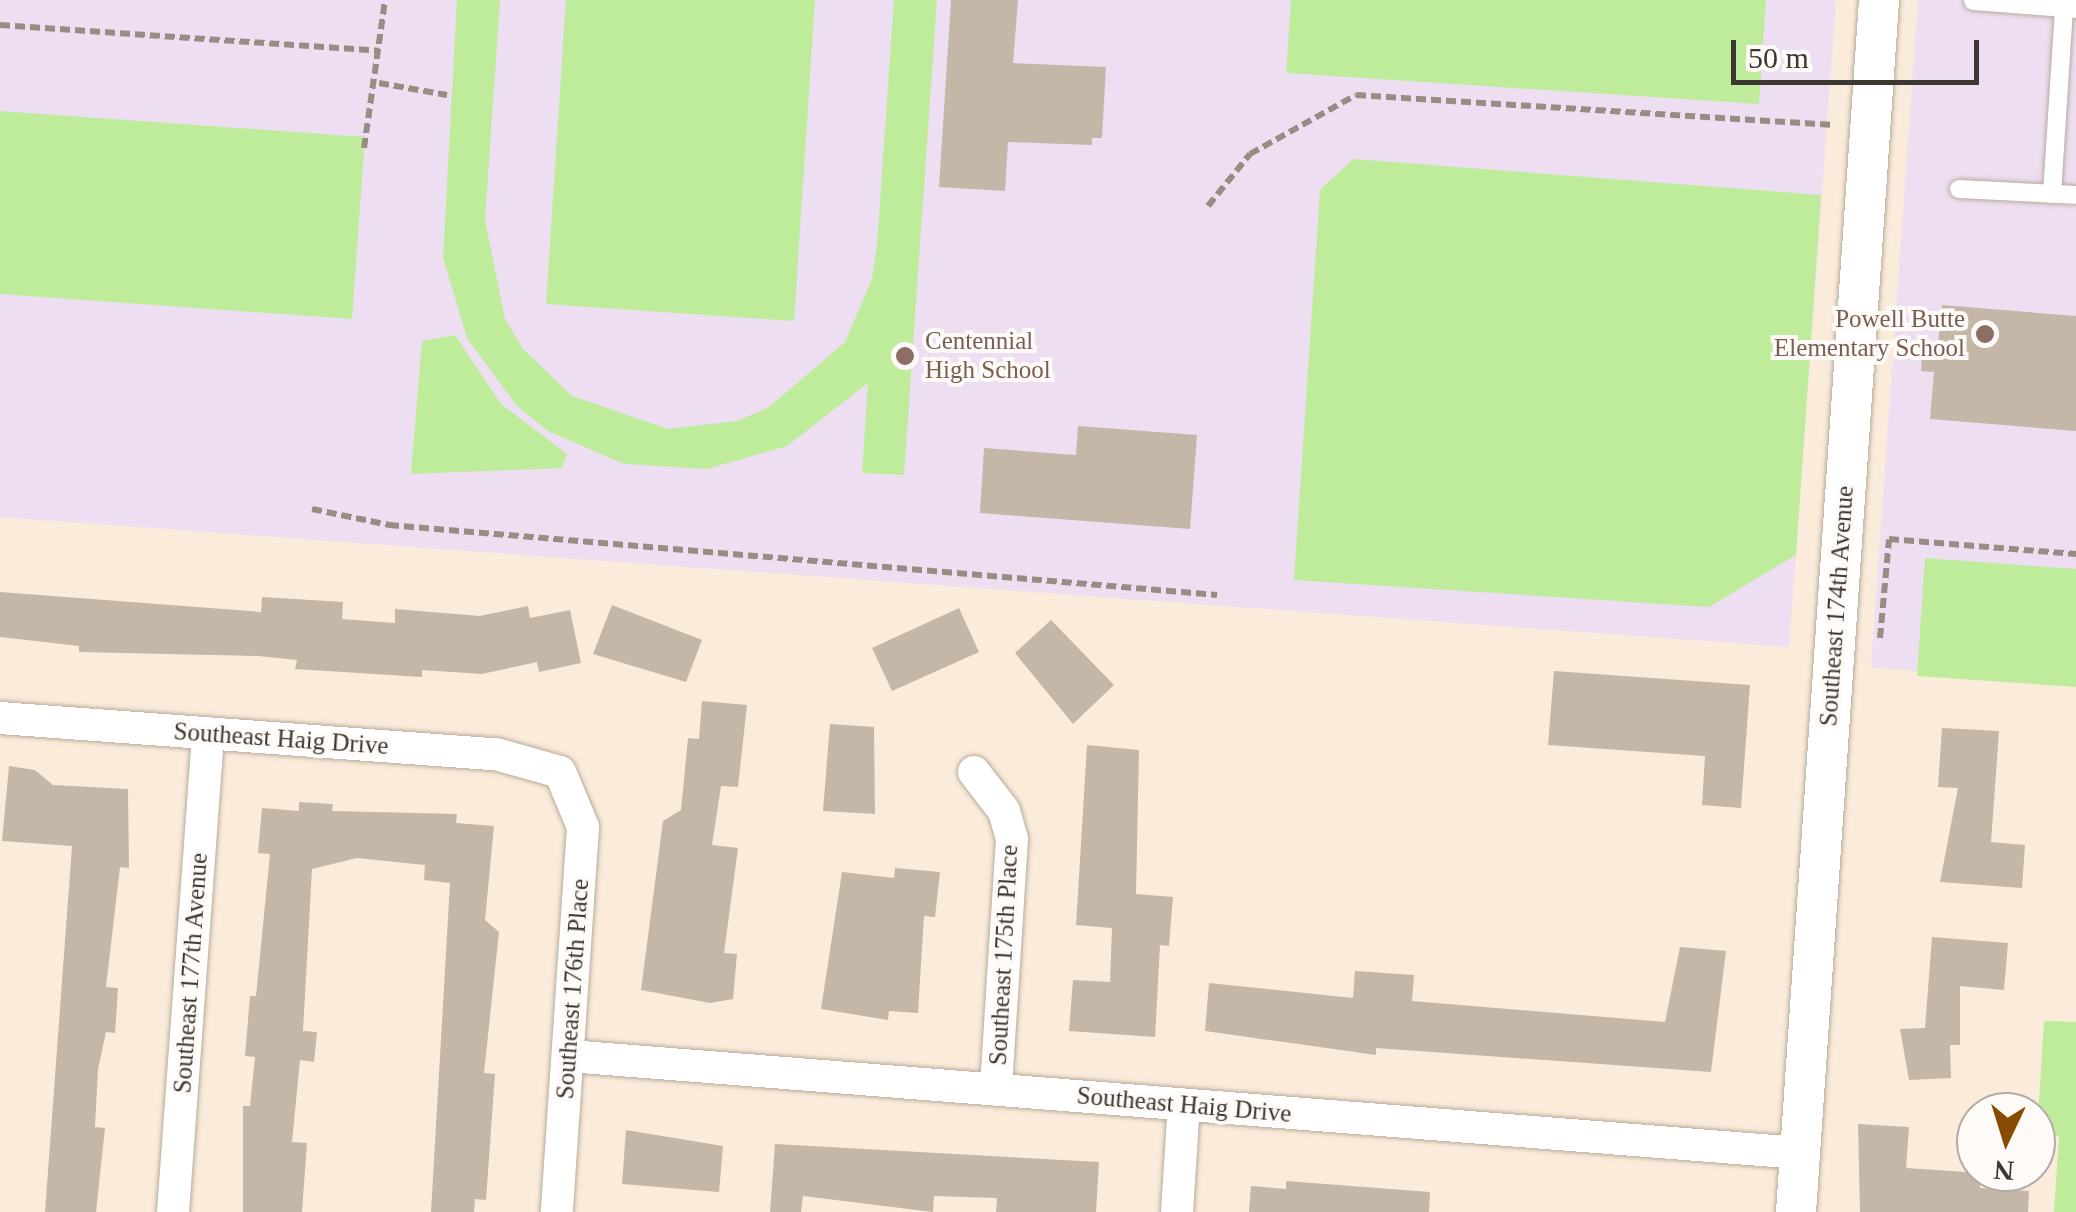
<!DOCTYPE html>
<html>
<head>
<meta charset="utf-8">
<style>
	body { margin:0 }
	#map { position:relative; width:2076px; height:1212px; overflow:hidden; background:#faebda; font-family:Georgia,serif }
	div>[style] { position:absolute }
	.education>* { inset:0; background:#eddef1 }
	.green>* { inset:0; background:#beec9a }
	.building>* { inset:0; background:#c5b7a7 }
	.path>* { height:6px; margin-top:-3px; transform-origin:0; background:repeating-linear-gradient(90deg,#988d82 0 10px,transparent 0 15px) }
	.roads { filter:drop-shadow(0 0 2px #b9ab9b) drop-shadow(0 0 2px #b9ab9b) }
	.service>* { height:18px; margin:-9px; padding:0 9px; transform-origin:9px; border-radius:9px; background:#fff }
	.minor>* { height:32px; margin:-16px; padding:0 16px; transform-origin:16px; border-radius:16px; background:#fff }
	.tertiary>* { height:40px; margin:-20px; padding:0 20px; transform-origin:20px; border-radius:20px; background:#fff }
	.dots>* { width:28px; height:28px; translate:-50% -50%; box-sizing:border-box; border:5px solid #fefaf7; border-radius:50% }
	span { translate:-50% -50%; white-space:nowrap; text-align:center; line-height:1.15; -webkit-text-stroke:8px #fefaf7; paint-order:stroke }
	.education-label { font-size:25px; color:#785e54 }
	.right { translate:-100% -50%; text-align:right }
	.left { translate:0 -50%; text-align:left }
	.street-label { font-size:25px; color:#3d3731 }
	.north { position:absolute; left:1956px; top:1092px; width:100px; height:100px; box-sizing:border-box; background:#fefaf7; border:2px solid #b1aca8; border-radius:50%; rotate:184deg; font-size:28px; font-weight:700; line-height:40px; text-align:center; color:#3d3731 }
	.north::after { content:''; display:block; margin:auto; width:35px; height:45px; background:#864c02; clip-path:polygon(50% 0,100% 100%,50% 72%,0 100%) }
	.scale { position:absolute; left:1731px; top:40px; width:248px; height:45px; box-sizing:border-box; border:5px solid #3d3731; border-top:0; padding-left:12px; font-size:30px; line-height:35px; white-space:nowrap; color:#3d3731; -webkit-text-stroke:8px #fefaf7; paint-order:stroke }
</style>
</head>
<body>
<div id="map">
	<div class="education">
		<div style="clip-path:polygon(0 0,1836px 0,1789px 647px,0 517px)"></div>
		<div style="clip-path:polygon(1918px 0,2076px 0,2076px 685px,1871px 667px)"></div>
	</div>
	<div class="green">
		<div style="clip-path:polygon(457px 0,500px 0,485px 220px,505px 319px,523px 349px,572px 396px,668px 429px,736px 421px,768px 408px,845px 342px,872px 279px,877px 245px,894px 0,937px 0,904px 475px,862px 473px,868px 383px,787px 446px,707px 469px,624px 464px,548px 431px,516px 405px,467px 338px,443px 258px)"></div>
		<div style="clip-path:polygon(566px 0,815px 0,794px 321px,546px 304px)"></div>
		<div style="clip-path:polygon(1291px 0,1766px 0,1759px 104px,1286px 73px)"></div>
		<div style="clip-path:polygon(0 111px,365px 137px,352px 319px,0 294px)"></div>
		<div style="clip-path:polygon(1353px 159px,1821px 195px,1796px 555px,1709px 607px,1294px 580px,1320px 190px)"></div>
		<div style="clip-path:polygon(455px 335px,501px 404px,567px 454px,562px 468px,411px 474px,422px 341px)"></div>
		<div style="clip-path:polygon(1925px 558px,2076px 569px,2076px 687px,1917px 676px)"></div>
		<div style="clip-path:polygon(2044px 1021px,2076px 1022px,2076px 1212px,2054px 1212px,2059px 1136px,2037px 1133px)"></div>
	</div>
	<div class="building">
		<div style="clip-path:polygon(951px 0,1018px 0,1013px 63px,1106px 67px,1102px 138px,1092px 138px,1092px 145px,1008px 142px,1005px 191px,939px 187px)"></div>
		<div style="clip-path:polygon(1942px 305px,2076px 316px,2076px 431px,1930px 419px,1934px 372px,1921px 371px,1923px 343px,1938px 344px)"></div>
		<div style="clip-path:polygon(1078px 426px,1197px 435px,1190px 529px,980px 513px,984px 448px,1076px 455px)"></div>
		<div style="clip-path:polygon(0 592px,261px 612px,262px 597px,343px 602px,342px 619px,395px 623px,395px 609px,480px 616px,528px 606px,530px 618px,570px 610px,581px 663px,539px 672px,537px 662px,482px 674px,422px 670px,422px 677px,295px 669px,297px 660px,258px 656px,79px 652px,79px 646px,0 637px)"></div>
		<div style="clip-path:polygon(612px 605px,702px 640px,686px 682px,593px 654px)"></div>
		<div style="clip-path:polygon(959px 608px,979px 652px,892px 691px,872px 648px)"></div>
		<div style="clip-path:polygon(1051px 620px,1114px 685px,1073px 724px,1015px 653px)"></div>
		<div style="clip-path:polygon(1554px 671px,1750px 685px,1741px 808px,1702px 805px,1705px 756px,1548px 745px)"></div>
		<div style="clip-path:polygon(702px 701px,747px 705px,738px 787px,721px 786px,712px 845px,738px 848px,724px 953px,737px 954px,733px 999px,710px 1003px,641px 990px,663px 821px,681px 810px,688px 738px,699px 739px)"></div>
		<div style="clip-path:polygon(830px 724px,874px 727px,875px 814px,823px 811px)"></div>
		<div style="clip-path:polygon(1942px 728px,1999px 731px,1991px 842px,2025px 845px,2022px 888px,1940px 882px,1958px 788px,1938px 787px)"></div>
		<div style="clip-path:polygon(1087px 745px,1139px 750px,1136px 894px,1173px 897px,1169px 946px,1160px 945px,1155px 1037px,1069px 1031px,1073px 980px,1110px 982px,1112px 928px,1076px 925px)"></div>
		<div style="clip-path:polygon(9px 766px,35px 770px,53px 785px,128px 789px,129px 868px,120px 867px,106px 987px,118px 988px,115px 1033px,106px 1032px,98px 1069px,95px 1127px,105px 1128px,96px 1212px,45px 1212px,72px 846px,2px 841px)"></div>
		<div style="clip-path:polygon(299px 802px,333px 804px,332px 811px,457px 814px,456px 823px,494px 826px,485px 920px,499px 932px,484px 1073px,495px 1074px,486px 1200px,475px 1199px,474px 1212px,431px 1212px,450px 883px,424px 880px,425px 865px,357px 858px,312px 869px,303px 1031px,317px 1032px,314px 1062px,300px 1060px,292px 1142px,307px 1143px,302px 1212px,243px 1212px,243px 1106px,250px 1106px,255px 1057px,245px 1056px,250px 996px,256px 996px,270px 854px,258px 853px,262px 808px,299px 811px)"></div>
		<div style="clip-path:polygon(895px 868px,940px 872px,935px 917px,924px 916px,918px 1013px,889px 1011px,888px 1020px,821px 1009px,842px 872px,894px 878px)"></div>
		<div style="clip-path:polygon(1932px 937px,2008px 943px,2004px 990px,1960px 986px,1960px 1045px,1950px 1045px,1951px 1078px,1909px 1080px,1900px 1029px,1925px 1028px)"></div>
		<div style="clip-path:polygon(1680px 947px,1726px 951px,1711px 1072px,1376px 1048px,1376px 1055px,1205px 1031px,1209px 983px,1353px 998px,1355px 971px,1414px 975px,1412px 1001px,1665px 1022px)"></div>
		<div style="clip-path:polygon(1858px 1124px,1909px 1127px,1906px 1168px,1981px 1173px,1980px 1188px,2029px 1191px,2028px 1212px,1860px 1212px)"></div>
		<div style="clip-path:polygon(626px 1130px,723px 1146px,719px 1192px,622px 1184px)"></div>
		<div style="clip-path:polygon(775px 1144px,1099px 1162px,1096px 1212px,996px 1212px,997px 1198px,934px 1196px,933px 1212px,803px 1196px,801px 1212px,770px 1212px)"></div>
		<div style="clip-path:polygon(1286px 1181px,1430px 1192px,1429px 1212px,1249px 1212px,1251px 1186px,1286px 1189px)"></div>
	</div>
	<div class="path">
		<div style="left:0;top:25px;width:380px;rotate:3.9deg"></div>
		<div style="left:379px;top:83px;width:69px;rotate:10deg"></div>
		<div style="left:364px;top:148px;width:149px;rotate:-81.9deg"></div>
		<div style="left:1208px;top:206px;width:67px;rotate:-51.1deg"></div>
		<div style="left:1250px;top:154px;width:121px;rotate:-29.1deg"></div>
		<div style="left:1356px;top:95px;width:479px;rotate:3.6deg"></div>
		<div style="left:312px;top:509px;width:79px;rotate:11.7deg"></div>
		<div style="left:389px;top:525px;width:831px;rotate:4.83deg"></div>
		<div style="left:1880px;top:638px;width:99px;rotate:-84.8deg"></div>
		<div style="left:1889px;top:539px;width:188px;rotate:4.6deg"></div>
	</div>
	<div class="roads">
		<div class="service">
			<div style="left:1973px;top:1px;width:103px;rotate:4.4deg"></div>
			<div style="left:1959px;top:189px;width:117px;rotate:2.9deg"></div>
			<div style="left:2052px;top:194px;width:186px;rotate:-86.3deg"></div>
		</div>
		<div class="minor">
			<div style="left:0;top:718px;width:497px;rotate:4.2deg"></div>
			<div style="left:496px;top:754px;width:66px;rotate:15.7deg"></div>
			<div style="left:560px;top:772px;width:60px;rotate:67.3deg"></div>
			<div style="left:583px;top:827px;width:386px;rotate:93.9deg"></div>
			<div style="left:974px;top:772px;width:49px;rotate:52.4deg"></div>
			<div style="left:1004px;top:811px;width:29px;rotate:74deg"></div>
			<div style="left:1012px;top:839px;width:251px;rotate:93.7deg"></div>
			<div style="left:569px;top:1056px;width:1235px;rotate:4.51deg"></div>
			<div style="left:173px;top:1212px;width:479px;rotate:-85.8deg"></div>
			<div style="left:1177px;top:1212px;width:107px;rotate:-86.3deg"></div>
		</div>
		<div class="tertiary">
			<div style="left:1796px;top:1212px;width:1215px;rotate:-86.08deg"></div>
		</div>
	</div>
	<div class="dots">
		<div style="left:1985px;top:334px;background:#8d6e63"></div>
		<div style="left:905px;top:356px;background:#8d6e63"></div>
	</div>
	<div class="education-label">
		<span class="right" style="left:1965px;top:334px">Powell Butte<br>Elementary School</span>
		<span class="left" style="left:925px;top:356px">Centennial<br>High School</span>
	</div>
	<div class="street-label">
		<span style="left:1837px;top:606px;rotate:-86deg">Southeast 174th Avenue</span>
		<span style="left:281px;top:739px;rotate:4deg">Southeast Haig Drive</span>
		<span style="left:1004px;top:955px;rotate:-87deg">Southeast 175th Place</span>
		<span style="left:191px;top:973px;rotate:-86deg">Southeast 177th Avenue</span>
		<span style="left:573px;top:989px;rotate:-86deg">Southeast 176th Place</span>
		<span style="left:1184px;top:1105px;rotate:5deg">Southeast Haig Drive</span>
	</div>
	<div class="north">N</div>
	<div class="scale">50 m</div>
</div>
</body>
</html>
